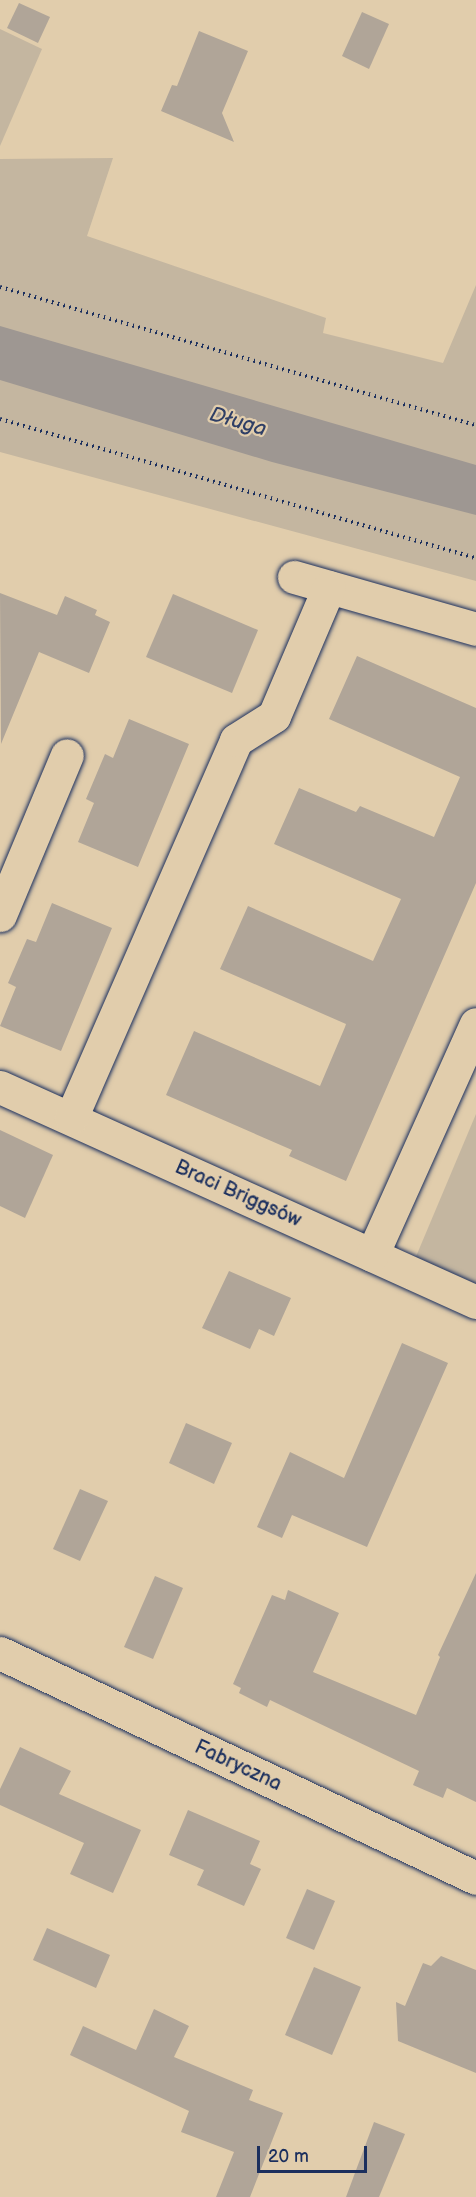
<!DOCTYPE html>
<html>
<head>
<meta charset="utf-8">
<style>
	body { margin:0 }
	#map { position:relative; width:476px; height:2197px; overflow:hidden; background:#e1cdac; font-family:"Balsamiq Sans",sans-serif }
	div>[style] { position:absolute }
	.green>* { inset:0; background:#c4b6a0 }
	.water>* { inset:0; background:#9e9792 }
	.building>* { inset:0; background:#b0a598 }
	.path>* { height:4px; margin-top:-2px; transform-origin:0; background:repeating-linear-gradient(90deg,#1b2f5e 0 1.5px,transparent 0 6px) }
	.roads { filter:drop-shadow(0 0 2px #1b2f5e) drop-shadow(0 0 2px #1b2f5e) }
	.minor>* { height:33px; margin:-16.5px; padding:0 16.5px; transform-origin:16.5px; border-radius:16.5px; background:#e1cdac }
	span { translate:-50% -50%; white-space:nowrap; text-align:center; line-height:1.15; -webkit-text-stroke:4.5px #e1cdac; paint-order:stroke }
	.street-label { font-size:20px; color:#1b2f5e }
	.water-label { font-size:21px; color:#2f3f66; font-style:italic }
	.scale { position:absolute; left:257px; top:2146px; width:110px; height:27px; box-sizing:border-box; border:3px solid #1b2f5e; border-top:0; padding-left:8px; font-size:18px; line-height:21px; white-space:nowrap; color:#1b2f5e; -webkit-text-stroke:4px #e1cdac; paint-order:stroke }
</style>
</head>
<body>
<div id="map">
	<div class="green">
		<div style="clip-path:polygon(0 29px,42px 49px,0 146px)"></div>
		<div style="clip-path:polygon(113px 158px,87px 236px,326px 318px,323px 333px,443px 363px,476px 285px,476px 581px,0 452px,0 159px)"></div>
		<div style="clip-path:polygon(476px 1114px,476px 1294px,412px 1266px)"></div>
	</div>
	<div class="water">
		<div style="clip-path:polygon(0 326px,476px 465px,476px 515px,272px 462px,0 380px)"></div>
	</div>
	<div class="building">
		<div style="clip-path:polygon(19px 3px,50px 17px,38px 43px,7px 28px)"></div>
		<div style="clip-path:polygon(362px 12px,389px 24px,369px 69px,342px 56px)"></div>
		<div style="clip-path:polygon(199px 31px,248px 51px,222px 113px,234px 142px,161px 111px,172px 85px,177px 86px)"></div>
		<div style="clip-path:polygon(0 593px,57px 615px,65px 596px,97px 610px,95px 615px,110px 622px,89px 673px,39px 652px,1px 744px)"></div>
		<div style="clip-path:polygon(173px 594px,258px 630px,232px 693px,146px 657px)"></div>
		<div style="clip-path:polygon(357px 656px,476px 708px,476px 883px,346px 1181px,289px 1156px,292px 1150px,166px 1095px,194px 1031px,320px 1086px,345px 1027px,346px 1024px,220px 969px,248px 906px,373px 961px,401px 899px,274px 844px,299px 788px,356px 812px,360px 806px,434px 837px,460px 777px,329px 719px)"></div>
		<div style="clip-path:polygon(129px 719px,189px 744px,138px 867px,78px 842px,94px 803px,86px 799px,105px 754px,113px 758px)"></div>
		<div style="clip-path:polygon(52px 903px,112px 928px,61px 1051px,0 1026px,16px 987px,8px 983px,27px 939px,36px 942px)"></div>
		<div style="clip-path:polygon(0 1130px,53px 1155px,25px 1218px,0 1206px)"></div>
		<div style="clip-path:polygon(229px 1271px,291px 1298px,274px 1336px,259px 1329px,250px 1349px,202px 1328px)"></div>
		<div style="clip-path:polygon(402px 1343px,448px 1363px,367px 1547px,292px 1515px,282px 1538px,257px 1527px,290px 1452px,344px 1478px)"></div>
		<div style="clip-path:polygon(186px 1423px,232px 1443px,214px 1484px,169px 1463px)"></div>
		<div style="clip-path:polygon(80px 1489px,108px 1501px,80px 1561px,53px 1549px)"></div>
		<div style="clip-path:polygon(476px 1573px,476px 1802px,447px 1788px,443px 1798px,413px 1785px,419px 1771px,270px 1700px,267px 1707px,239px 1693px,241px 1688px,233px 1684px,272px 1595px,285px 1600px,288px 1590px,339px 1613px,313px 1672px,416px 1715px,440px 1657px,438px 1655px)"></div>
		<div style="clip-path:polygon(155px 1576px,183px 1588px,153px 1659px,124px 1647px)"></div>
		<div style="clip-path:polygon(20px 1747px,71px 1771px,59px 1794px,141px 1830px,113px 1893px,70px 1874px,84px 1843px,0 1805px,0 1789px)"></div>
		<div style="clip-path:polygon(188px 1810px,260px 1841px,250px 1864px,261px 1869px,244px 1906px,197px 1885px,204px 1870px,169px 1855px)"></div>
		<div style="clip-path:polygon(307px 1889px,335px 1901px,314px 1950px,286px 1938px)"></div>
		<div style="clip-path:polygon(47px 1928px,110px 1955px,96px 1988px,33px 1960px)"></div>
		<div style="clip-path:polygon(441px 1956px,476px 1970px,476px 2073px,398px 2041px,396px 2002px,405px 2006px,423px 1963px,431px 1966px)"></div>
		<div style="clip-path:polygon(314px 1967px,361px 1987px,332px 2055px,285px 2035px)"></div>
		<div style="clip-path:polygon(154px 2009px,189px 2026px,174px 2057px,253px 2090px,249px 2100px,283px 2113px,250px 2197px,216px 2197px,234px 2152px,181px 2132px,189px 2111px,70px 2055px,83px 2026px,136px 2050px)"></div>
		<div style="clip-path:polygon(374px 2122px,405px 2134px,379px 2197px,346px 2197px)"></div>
	</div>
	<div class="path">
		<div style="left:0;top:287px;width:496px;rotate:16.2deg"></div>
		<div style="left:0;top:419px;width:496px;rotate:16.3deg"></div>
	</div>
	<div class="roads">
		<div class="minor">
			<div style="left:294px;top:577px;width:189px;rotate:15.9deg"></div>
			<div style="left:0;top:915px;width:173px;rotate:-67.3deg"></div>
			<div style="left:0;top:1087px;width:522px;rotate:24.31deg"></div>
			<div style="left:71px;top:1118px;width:412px;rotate:-66.4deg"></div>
			<div style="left:236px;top:740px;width:45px;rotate:-32.3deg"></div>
			<div style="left:274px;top:716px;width:140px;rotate:-66.9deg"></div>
			<div style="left:372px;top:1255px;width:253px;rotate:-65.8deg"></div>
			<div style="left:0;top:1653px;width:526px;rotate:25.3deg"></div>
		</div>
	</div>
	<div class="street-label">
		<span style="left:238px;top:1194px;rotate:24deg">Braci Briggsów</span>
		<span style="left:238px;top:1766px;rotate:25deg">Fabryczna</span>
	</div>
	<div class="water-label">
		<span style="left:238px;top:422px;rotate:16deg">Długa</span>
	</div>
	<div class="scale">20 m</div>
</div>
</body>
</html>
